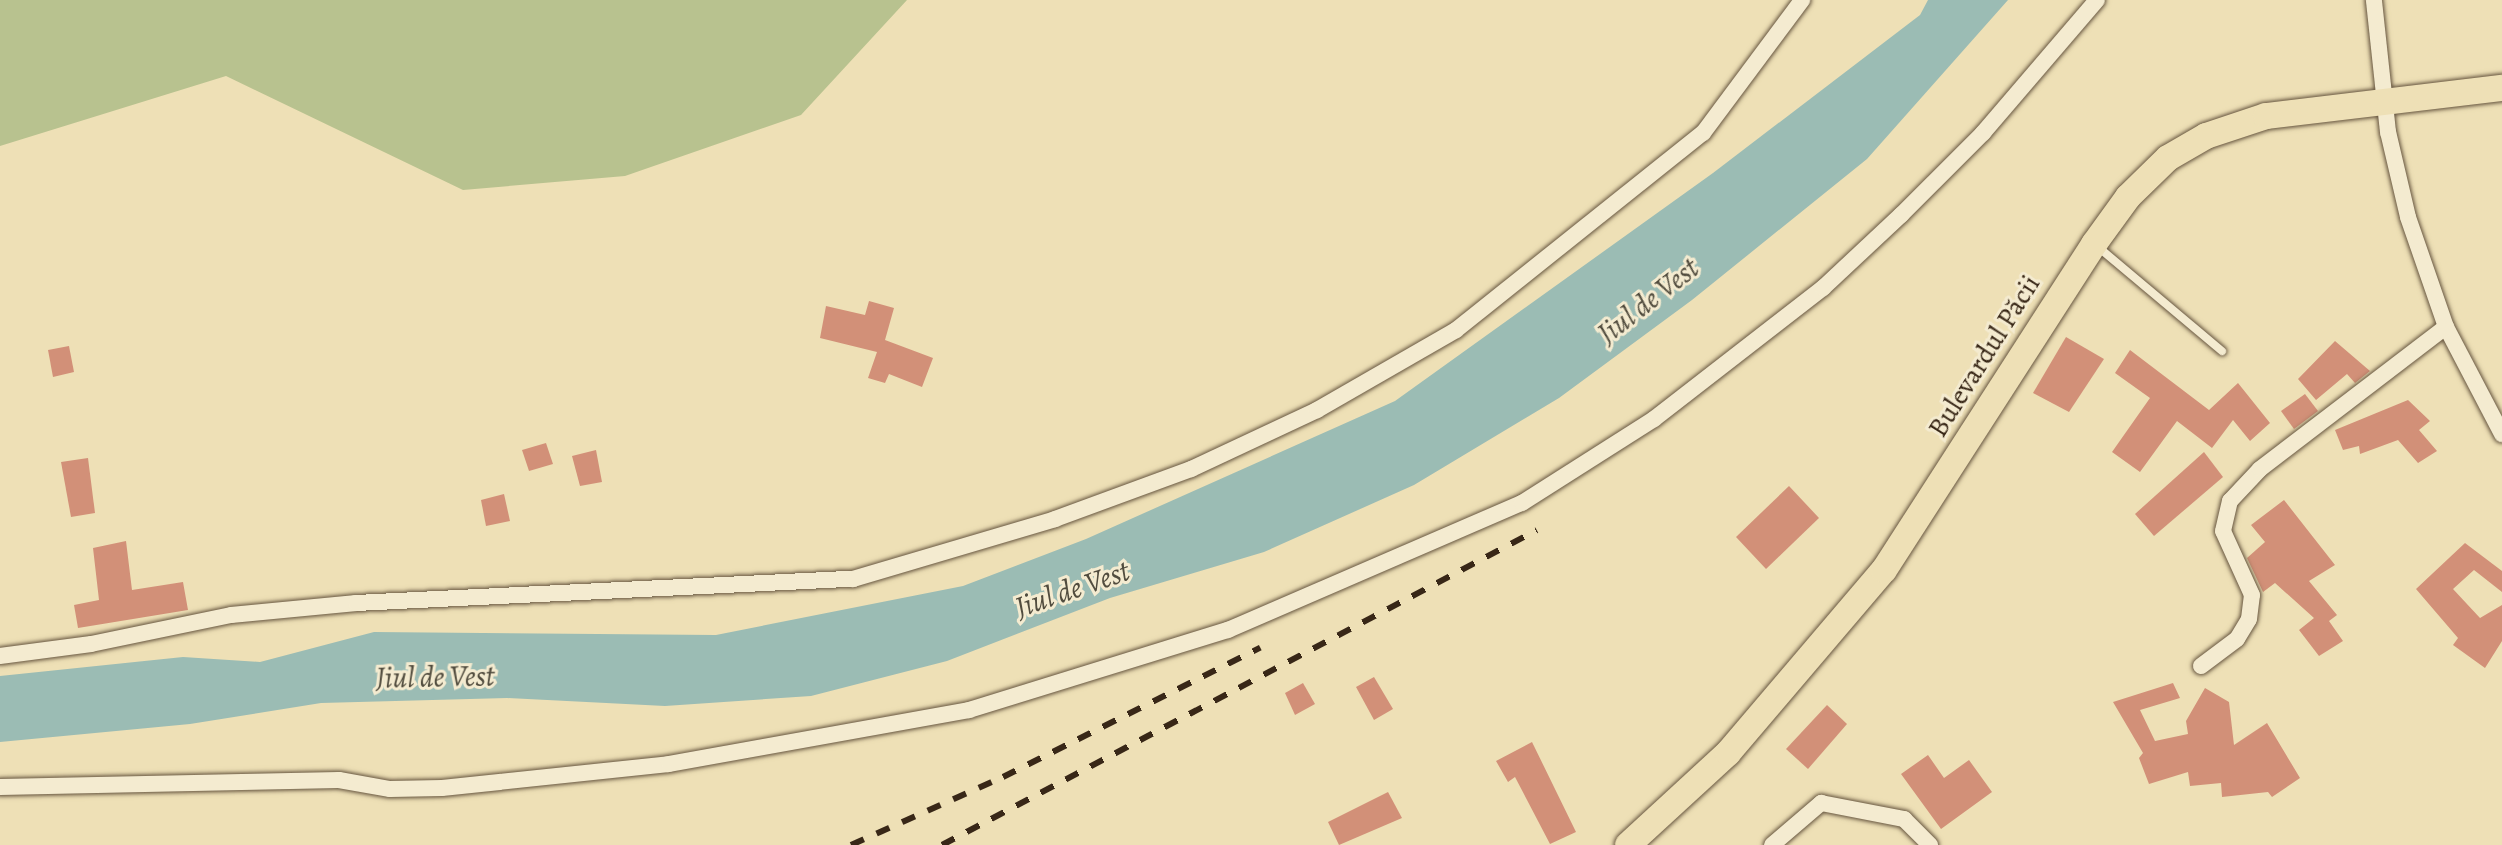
<!DOCTYPE html>
<html>
<head>
<meta charset="utf-8">
<style>
	body { margin:0 }
	#map { position:relative; width:2502px; height:845px; overflow:hidden; background:#eee0b6; font-family:Alegreya,serif }
	div>[style] { position:absolute }
	.green>* { inset:0; background:#b8c28f }
	.water>* { inset:0; background:#9bbcb4 }
	.building>* { inset:0; background:#d29078 }
	.roads { filter:drop-shadow(0 0 2px #66553f) drop-shadow(0 0 2px #66553f) }
	.lane>* { height:8px; margin:-4px; padding:0 4px; transform-origin:4px; border-radius:4px; background:#f4ebd0 }
	.street>* { height:16px; margin:-8px; padding:0 8px; transform-origin:8px; border-radius:8px; background:#f4ebd0 }
	.primary>* { height:26px; margin:-13px; padding:0 13px; transform-origin:13px; border-radius:13px; background:#eee0b6 }
	.rail>* { height:6px; margin-top:-3px; transform-origin:0; background:repeating-linear-gradient(90deg,#382717 0 14px,transparent 0 28px) }
	span { translate:-50% -50%; white-space:nowrap; text-align:center; line-height:1.15; -webkit-text-stroke:6px #f4ebd0; paint-order:stroke }
	.street-label { font-size:28px; color:#382717 }
	.water-label { font-size:30px; color:#514c3e; font-style:italic }
</style>
</head>
<body>
<div id="map">
	<div class="green">
		<div style="clip-path:polygon(0 0,907px 0,801px 115px,625px 176px,463px 190px,226px 76px,0 146px)"></div>
	</div>
	<div class="water">
		<div style="clip-path:polygon(1928px 0,2008px 0,1867px 159px,1692px 300px,1559px 398px,1414px 485px,1264px 552px,1110px 598px,947px 661px,811px 696px,665px 706px,507px 698px,321px 703px,190px 724px,0 742px,0 676px,183px 657px,260px 662px,374px 632px,716px 635px,963px 586px,1086px 539px,1395px 401px,1713px 173px,1920px 15px)"></div>
	</div>
	<div class="building">
		<div style="clip-path:polygon(869px 301px,894px 308px,885px 340px,933px 358px,922px 387px,889px 374px,885px 383px,868px 378px,877px 352px,820px 338px,826px 306px,865px 315px)"></div>
		<div style="clip-path:polygon(2066px 337px,2104px 359px,2069px 412px,2033px 393px)"></div>
		<div style="clip-path:polygon(2335px 341px,2370px 371px,2355px 383px,2347px 374px,2316px 400px,2298px 379px)"></div>
		<div style="clip-path:polygon(69px 346px,74px 372px,53px 377px,48px 350px)"></div>
		<div style="clip-path:polygon(2130px 350px,2209px 410px,2238px 383px,2270px 423px,2250px 441px,2233px 420px,2212px 448px,2177px 421px,2140px 472px,2112px 452px,2150px 398px,2115px 373px)"></div>
		<div style="clip-path:polygon(2305px 394px,2318px 411px,2294px 429px,2281px 411px)"></div>
		<div style="clip-path:polygon(2408px 400px,2430px 421px,2419px 430px,2437px 451px,2418px 463px,2398px 440px,2360px 454px,2359px 446px,2343px 450px,2335px 430px)"></div>
		<div style="clip-path:polygon(546px 443px,553px 464px,529px 471px,522px 450px)"></div>
		<div style="clip-path:polygon(596px 450px,602px 482px,580px 486px,572px 456px)"></div>
		<div style="clip-path:polygon(2204px 452px,2223px 477px,2154px 536px,2135px 514px)"></div>
		<div style="clip-path:polygon(88px 458px,95px 513px,71px 517px,61px 462px)"></div>
		<div style="clip-path:polygon(1789px 486px,1819px 518px,1766px 569px,1736px 537px)"></div>
		<div style="clip-path:polygon(504px 494px,510px 521px,486px 526px,481px 500px)"></div>
		<div style="clip-path:polygon(2284px 500px,2335px 565px,2309px 581px,2337px 615px,2329px 621px,2343px 641px,2319px 656px,2299px 630px,2314px 618px,2275px 583px,2263px 592px,2247px 558px,2265px 542px,2251px 525px)"></div>
		<div style="clip-path:polygon(126px 541px,132px 590px,183px 582px,188px 610px,78px 628px,74px 605px,99px 600px,93px 548px)"></div>
		<div style="clip-path:polygon(2465px 543px,2502px 571px,2502px 592px,2474px 570px,2453px 589px,2480px 618px,2502px 605px,2502px 641px,2485px 668px,2453px 645px,2458px 638px,2416px 589px)"></div>
		<div style="clip-path:polygon(1374px 677px,1393px 709px,1374px 720px,1356px 687px)"></div>
		<div style="clip-path:polygon(1303px 683px,1315px 704px,1295px 715px,1285px 693px)"></div>
		<div style="clip-path:polygon(2173px 683px,2180px 698px,2140px 710px,2155px 741px,2188px 734px,2186px 721px,2205px 688px,2229px 702px,2234px 745px,2267px 723px,2300px 778px,2272px 797px,2268px 792px,2222px 797px,2221px 783px,2190px 786px,2188px 772px,2149px 784px,2139px 758px,2143px 753px,2113px 702px)"></div>
		<div style="clip-path:polygon(1827px 705px,1847px 724px,1808px 769px,1786px 749px)"></div>
		<div style="clip-path:polygon(1532px 742px,1576px 832px,1550px 844px,1515px 777px,1508px 782px,1496px 761px)"></div>
		<div style="clip-path:polygon(1928px 755px,1944px 778px,1969px 760px,1992px 792px,1941px 829px,1901px 774px)"></div>
		<div style="clip-path:polygon(1388px 792px,1402px 818px,1339px 845px,1328px 822px)"></div>
	</div>
	<div class="roads">
		<div class="lane">
			<div style="left:2098px;top:247px;width:162px;rotate:40deg"></div>
		</div>
		<div class="street">
			<div style="left:2446px;top:327px;width:121px;rotate:62.4deg"></div>
			<div style="left:0;top:656px;width:92px;rotate:-7.5deg"></div>
			<div style="left:91px;top:644px;width:143px;rotate:-11.7deg"></div>
			<div style="left:231px;top:615px;width:126px;rotate:-5.5deg"></div>
			<div style="left:356px;top:603px;width:498px;rotate:-2.8deg"></div>
			<div style="left:853px;top:579px;width:211px;rotate:-16.5deg"></div>
			<div style="left:1055px;top:519px;width:145px;rotate:-20.2deg"></div>
			<div style="left:1191px;top:469px;width:139px;rotate:-25.1deg"></div>
			<div style="left:1317px;top:410px;width:160px;rotate:-29.9deg"></div>
			<div style="left:1456px;top:330px;width:316px;rotate:-38.6deg"></div>
			<div style="left:1703px;top:133px;width:166px;rotate:-53.3deg"></div>
			<div style="left:2201px;top:666px;width:45px;rotate:-36.9deg"></div>
			<div style="left:2237px;top:639px;width:23px;rotate:-59deg"></div>
			<div style="left:2249px;top:619px;width:24px;rotate:-83deg"></div>
			<div style="left:2252px;top:595px;width:70px;rotate:-114.4deg"></div>
			<div style="left:2223px;top:531px;width:31px;rotate:-77deg"></div>
			<div style="left:2230px;top:501px;width:44px;rotate:-46.8deg"></div>
			<div style="left:2260px;top:469px;width:234px;rotate:-37.4deg"></div>
			<div style="left:2446px;top:327px;width:116px;rotate:-109.1deg"></div>
			<div style="left:2408px;top:217px;width:87px;rotate:-103.2deg"></div>
			<div style="left:2388px;top:132px;width:133px;rotate:-96.1deg"></div>
			<div style="left:0;top:787px;width:339px;rotate:-1.2deg"></div>
			<div style="left:339px;top:780px;width:52px;rotate:10deg"></div>
			<div style="left:390px;top:789px;width:52px;rotate:-1.1deg"></div>
			<div style="left:442px;top:788px;width:228px;rotate:-6deg"></div>
			<div style="left:669px;top:764px;width:305px;rotate:-10.2deg"></div>
			<div style="left:969px;top:710px;width:271px;rotate:-17.2deg"></div>
			<div style="left:1228px;top:630px;width:320px;rotate:-23.4deg"></div>
			<div style="left:1522px;top:503px;width:156px;rotate:-32.5deg"></div>
			<div style="left:1654px;top:419px;width:214px;rotate:-37.8deg"></div>
			<div style="left:1823px;top:288px;width:107px;rotate:-43.1deg"></div>
			<div style="left:1901px;top:215px;width:116px;rotate:-45deg"></div>
			<div style="left:1983px;top:133px;width:175px;rotate:-49.4deg"></div>
			<div style="left:1772px;top:845px;width:65px;rotate:-40.6deg"></div>
			<div style="left:1821px;top:803px;width:85px;rotate:10.9deg"></div>
			<div style="left:1904px;top:819px;width:37px;rotate:45deg"></div>
		</div>
		<div class="primary">
			<div style="left:1628px;top:845px;width:136px;rotate:-42.6deg"></div>
			<div style="left:1728px;top:753px;width:240px;rotate:-49.6deg"></div>
			<div style="left:1884px;top:570px;width:388px;rotate:-57.2deg"></div>
			<div style="left:2094px;top:244px;width:58px;rotate:-54.1deg"></div>
			<div style="left:2128px;top:197px;width:56px;rotate:-44.3deg"></div>
			<div style="left:2168px;top:158px;width:44px;rotate:-30.1deg"></div>
			<div style="left:2206px;top:136px;width:63px;rotate:-18.4deg"></div>
			<div style="left:2266px;top:116px;width:238px;rotate:-6.8deg"></div>
		</div>
	</div>
	<div class="rail">
		<div style="left:851px;top:845px;width:167px;rotate:-24.1deg"></div>
		<div style="left:1003px;top:777px;width:288px;rotate:-26.7deg"></div>
		<div style="left:942px;top:845px;width:673px;rotate:-27.9deg"></div>
	</div>
	<div class="street-label">
		<span style="left:1984px;top:356px;rotate:-58deg">Bulevardul Păcii</span>
	</div>
	<div class="water-label">
		<span style="left:1648px;top:301px;rotate:-38deg">Jiul de Vest</span>
		<span style="left:1072px;top:589px;rotate:-19deg">Jiul de Vest</span>
		<span style="left:435px;top:677px;rotate:-1deg">Jiul de Vest</span>
	</div>
</div>
</body>
</html>
